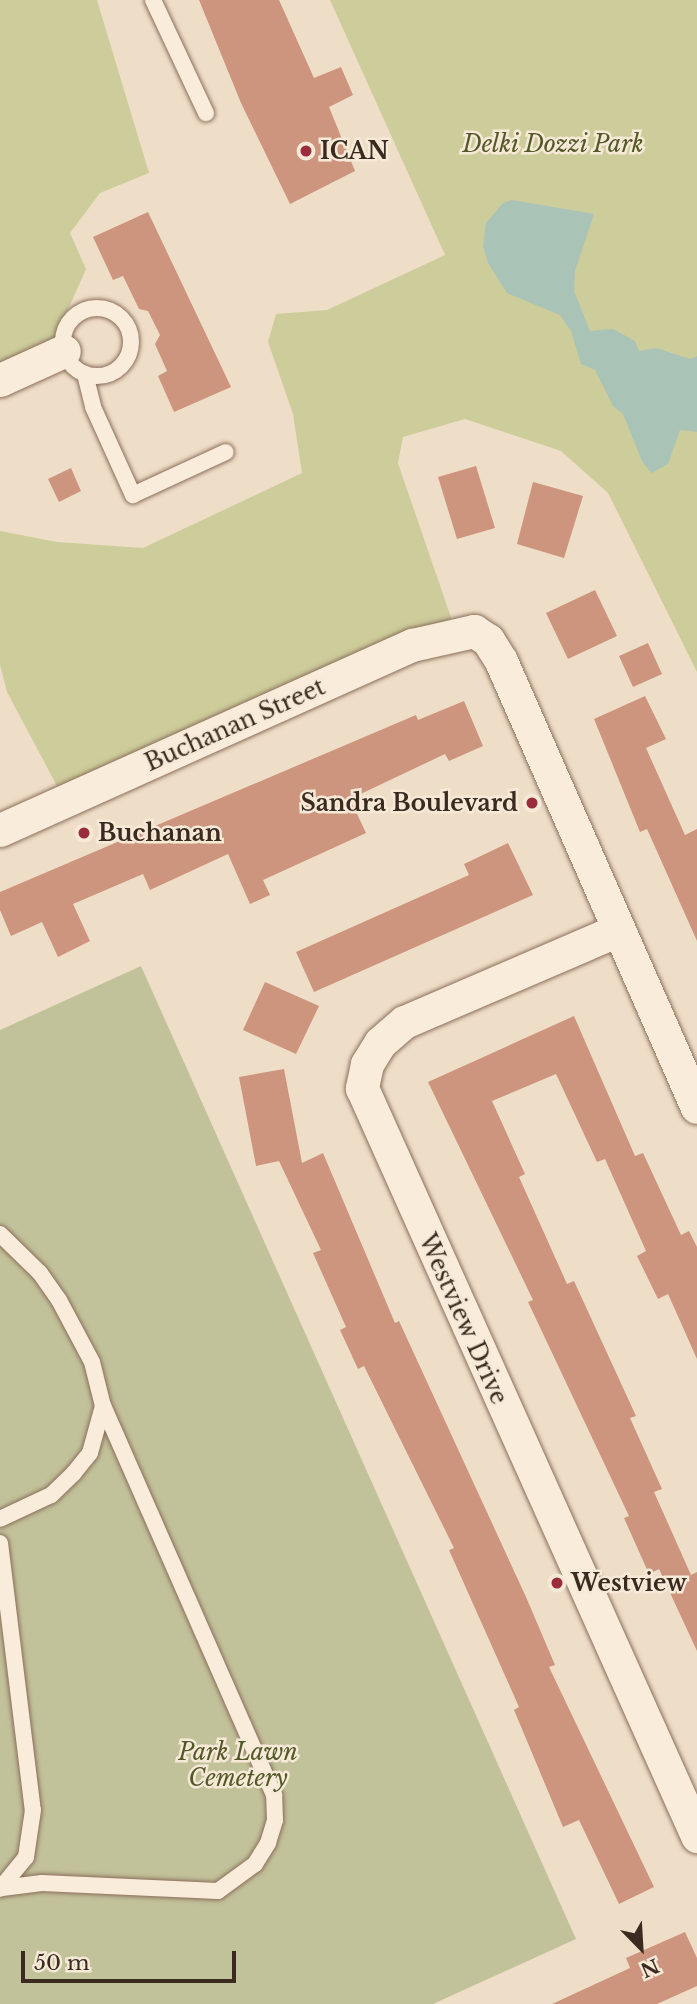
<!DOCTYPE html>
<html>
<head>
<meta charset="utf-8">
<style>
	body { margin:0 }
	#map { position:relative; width:697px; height:2004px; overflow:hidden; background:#efdec7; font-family:"Libre Baskerville",serif }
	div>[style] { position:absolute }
	.green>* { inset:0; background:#cdcc9b }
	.cemetery>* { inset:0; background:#c2c29a }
	.water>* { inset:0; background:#a9c3b7 }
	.building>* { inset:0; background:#cd947e }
	.roads { filter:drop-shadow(0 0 2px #8b6f5c) drop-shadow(0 0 2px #8b6f5c) }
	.service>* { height:16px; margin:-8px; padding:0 8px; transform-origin:8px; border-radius:8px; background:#f9ecdb }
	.service>.ring { margin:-8px; padding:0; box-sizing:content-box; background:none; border:16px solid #f9ecdb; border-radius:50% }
	.minor>* { height:33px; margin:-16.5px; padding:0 16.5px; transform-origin:16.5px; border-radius:16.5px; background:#f9ecdb }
	.dots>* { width:19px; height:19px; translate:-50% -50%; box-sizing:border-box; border:4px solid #f6e9d7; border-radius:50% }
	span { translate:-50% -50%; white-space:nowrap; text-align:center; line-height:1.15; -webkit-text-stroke:5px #f6e9d7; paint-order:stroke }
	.park-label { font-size:23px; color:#525827; font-style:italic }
	.poi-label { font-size:23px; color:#3b2a20; font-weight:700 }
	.left { translate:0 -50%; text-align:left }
	.right { translate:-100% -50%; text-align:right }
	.street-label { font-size:23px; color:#3b2a20 }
	.north { position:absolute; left:606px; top:1913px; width:70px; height:70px; -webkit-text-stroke:5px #f6e9d7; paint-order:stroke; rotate:156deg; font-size:19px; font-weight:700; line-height:28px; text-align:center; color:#3b2a20 }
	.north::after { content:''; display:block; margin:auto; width:24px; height:32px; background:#3b2a20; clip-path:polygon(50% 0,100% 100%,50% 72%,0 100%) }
	.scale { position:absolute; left:21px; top:1951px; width:215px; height:32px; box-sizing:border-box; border:4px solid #3b2a20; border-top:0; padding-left:9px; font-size:21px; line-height:24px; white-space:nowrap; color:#3b2a20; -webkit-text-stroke:5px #f6e9d7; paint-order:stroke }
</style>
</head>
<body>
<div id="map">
	<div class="green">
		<div style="clip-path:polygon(0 0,97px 0,149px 173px,100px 193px,70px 233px,86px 269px,63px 321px,59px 343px,0 382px)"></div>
		<div style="clip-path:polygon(330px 0,697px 0,697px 672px,608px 493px,561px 451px,465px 419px,403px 437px,398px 463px,457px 635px,66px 803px,7px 692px,0 665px,0 531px,57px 542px,143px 548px,302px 473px,293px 414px,268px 342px,276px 314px,327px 310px,445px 255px)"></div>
	</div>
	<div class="cemetery">
		<div style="clip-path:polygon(141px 966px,576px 1939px,433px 2004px,0 2004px,0 1030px)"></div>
	</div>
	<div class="water">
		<div style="clip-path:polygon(512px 200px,594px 214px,575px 271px,574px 291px,590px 331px,613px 329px,635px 341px,639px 351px,656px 348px,690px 359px,697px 356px,697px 432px,680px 430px,668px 464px,657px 470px,651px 473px,642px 461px,623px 414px,613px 406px,595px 370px,581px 364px,571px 331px,560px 315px,507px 293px,488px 263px,483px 246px,486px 223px,503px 203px)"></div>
	</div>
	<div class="building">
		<div style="clip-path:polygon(199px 0,279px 0,314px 78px,341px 67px,353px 95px,329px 107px,355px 171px,290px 204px,241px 103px)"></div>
		<div style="clip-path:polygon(148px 212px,231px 387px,174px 412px,158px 376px,167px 371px,155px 344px,160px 335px,148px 311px,139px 309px,123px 276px,113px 280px,93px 237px)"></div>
		<div style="clip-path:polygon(476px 466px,495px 528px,457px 539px,438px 477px)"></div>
		<div style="clip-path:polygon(71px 468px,81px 491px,59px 502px,48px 479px)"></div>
		<div style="clip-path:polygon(533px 482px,583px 496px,564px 558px,517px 544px)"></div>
		<div style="clip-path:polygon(595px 590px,617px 636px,568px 659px,546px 613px)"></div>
		<div style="clip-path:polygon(648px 643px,662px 674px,633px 687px,619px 656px)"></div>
		<div style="clip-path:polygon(645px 696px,666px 739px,646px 748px,685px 835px,697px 829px,697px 941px,647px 829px,640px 832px,594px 719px)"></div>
		<div style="clip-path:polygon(464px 701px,483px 746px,449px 761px,445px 754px,350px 799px,366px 833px,263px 880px,270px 895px,250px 904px,228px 854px,150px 890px,143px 874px,73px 904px,90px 941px,58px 957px,42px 922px,11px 936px,0 910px,0 892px,416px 715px,418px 720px)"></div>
		<div style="clip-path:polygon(508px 843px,533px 895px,314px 992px,296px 952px,469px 875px,464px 864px)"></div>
		<div style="clip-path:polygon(265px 982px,319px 1006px,296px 1054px,243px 1030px)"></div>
		<div style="clip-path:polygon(574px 1016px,635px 1156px,643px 1153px,681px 1235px,689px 1231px,697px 1247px,697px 1359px,668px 1294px,658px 1299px,637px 1256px,646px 1251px,605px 1159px,597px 1162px,556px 1074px,492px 1101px,525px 1174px,519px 1177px,567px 1284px,574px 1281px,636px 1416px,630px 1418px,662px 1489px,654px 1492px,691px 1575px,697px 1572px,697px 1651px,659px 1569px,649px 1574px,624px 1518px,629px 1516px,528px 1302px,533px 1300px,428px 1082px)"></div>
		<div style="clip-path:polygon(284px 1069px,302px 1163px,323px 1153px,395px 1323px,399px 1321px,526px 1597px,555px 1665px,549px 1667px,654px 1887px,619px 1904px,579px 1820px,563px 1827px,514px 1710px,519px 1707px,449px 1550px,454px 1548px,364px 1366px,358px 1369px,340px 1330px,346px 1327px,313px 1253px,321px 1250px,279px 1161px,256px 1166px,239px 1077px)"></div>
		<div style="clip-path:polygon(685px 1932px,697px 1958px,697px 1986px,657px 2004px,552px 2004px,630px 1968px,626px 1958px)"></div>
	</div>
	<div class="roads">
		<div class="service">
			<div style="left:153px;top:0;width:125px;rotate:64.9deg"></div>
			<div class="ring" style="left:63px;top:308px;width:52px;height:52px"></div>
			<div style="left:85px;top:374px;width:34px;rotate:76deg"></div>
			<div style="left:93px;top:407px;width:97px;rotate:65.6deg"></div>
			<div style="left:133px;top:495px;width:102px;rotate:-24.8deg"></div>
			<div style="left:0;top:1234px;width:56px;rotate:44.3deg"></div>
			<div style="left:40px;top:1273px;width:33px;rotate:55deg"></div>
			<div style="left:59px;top:1300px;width:70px;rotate:62deg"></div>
			<div style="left:92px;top:1362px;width:45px;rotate:76deg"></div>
			<div style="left:103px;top:1406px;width:49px;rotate:105.5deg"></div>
			<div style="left:90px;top:1453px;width:26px;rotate:129deg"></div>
			<div style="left:74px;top:1473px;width:32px;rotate:136deg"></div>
			<div style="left:51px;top:1495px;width:56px;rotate:154.8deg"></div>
			<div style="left:0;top:1543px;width:269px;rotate:83deg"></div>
			<div style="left:33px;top:1810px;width:48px;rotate:98.5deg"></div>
			<div style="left:26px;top:1857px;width:41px;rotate:129.1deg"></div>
			<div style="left:2px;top:1888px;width:40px;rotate:-7.1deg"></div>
			<div style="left:42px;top:1883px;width:176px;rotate:2.6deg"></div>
			<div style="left:218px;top:1891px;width:46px;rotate:-36.1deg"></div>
			<div style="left:255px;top:1864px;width:25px;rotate:-58deg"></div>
			<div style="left:268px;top:1843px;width:24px;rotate:-73deg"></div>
			<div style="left:275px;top:1820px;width:25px;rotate:-92deg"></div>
			<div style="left:274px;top:1795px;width:425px;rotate:-113.7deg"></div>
		</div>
		<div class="minor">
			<div style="left:0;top:380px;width:70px;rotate:-24.4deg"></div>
			<div style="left:0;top:830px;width:452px;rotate:-24.2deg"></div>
			<div style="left:412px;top:645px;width:64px;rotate:-12.7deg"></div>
			<div style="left:474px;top:631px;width:17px;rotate:33deg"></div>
			<div style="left:488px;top:640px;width:25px;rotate:58deg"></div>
			<div style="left:501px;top:661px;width:487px;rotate:66.3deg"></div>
			<div style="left:618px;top:930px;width:233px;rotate:156.7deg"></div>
			<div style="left:404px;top:1022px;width:32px;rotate:139deg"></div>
			<div style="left:380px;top:1043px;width:25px;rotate:122deg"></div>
			<div style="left:367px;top:1064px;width:25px;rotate:102deg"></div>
			<div style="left:362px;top:1088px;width:820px;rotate:65.87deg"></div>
		</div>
	</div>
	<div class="dots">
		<div style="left:306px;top:151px;background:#9a2c3c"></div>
		<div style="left:532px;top:803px;background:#9a2c3c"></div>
		<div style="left:84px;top:833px;background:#9a2c3c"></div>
		<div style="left:557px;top:1583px;background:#9a2c3c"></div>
	</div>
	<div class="park-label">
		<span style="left:553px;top:144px">Delki Dozzi Park</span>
		<span style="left:238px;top:1765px">Park Lawn<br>Cemetery</span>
	</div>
	<div class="poi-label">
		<span class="left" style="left:320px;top:151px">ICAN</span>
		<span class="right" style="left:518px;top:803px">Sandra Boulevard</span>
		<span class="left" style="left:98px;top:833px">Buchanan</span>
		<span class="left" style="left:571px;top:1583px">Westview</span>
	</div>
	<div class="street-label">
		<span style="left:235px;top:725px;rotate:-24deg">Buchanan Street</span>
		<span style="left:463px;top:1319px;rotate:66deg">Westview Drive</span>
	</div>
	<div class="north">N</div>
	<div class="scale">50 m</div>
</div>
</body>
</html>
